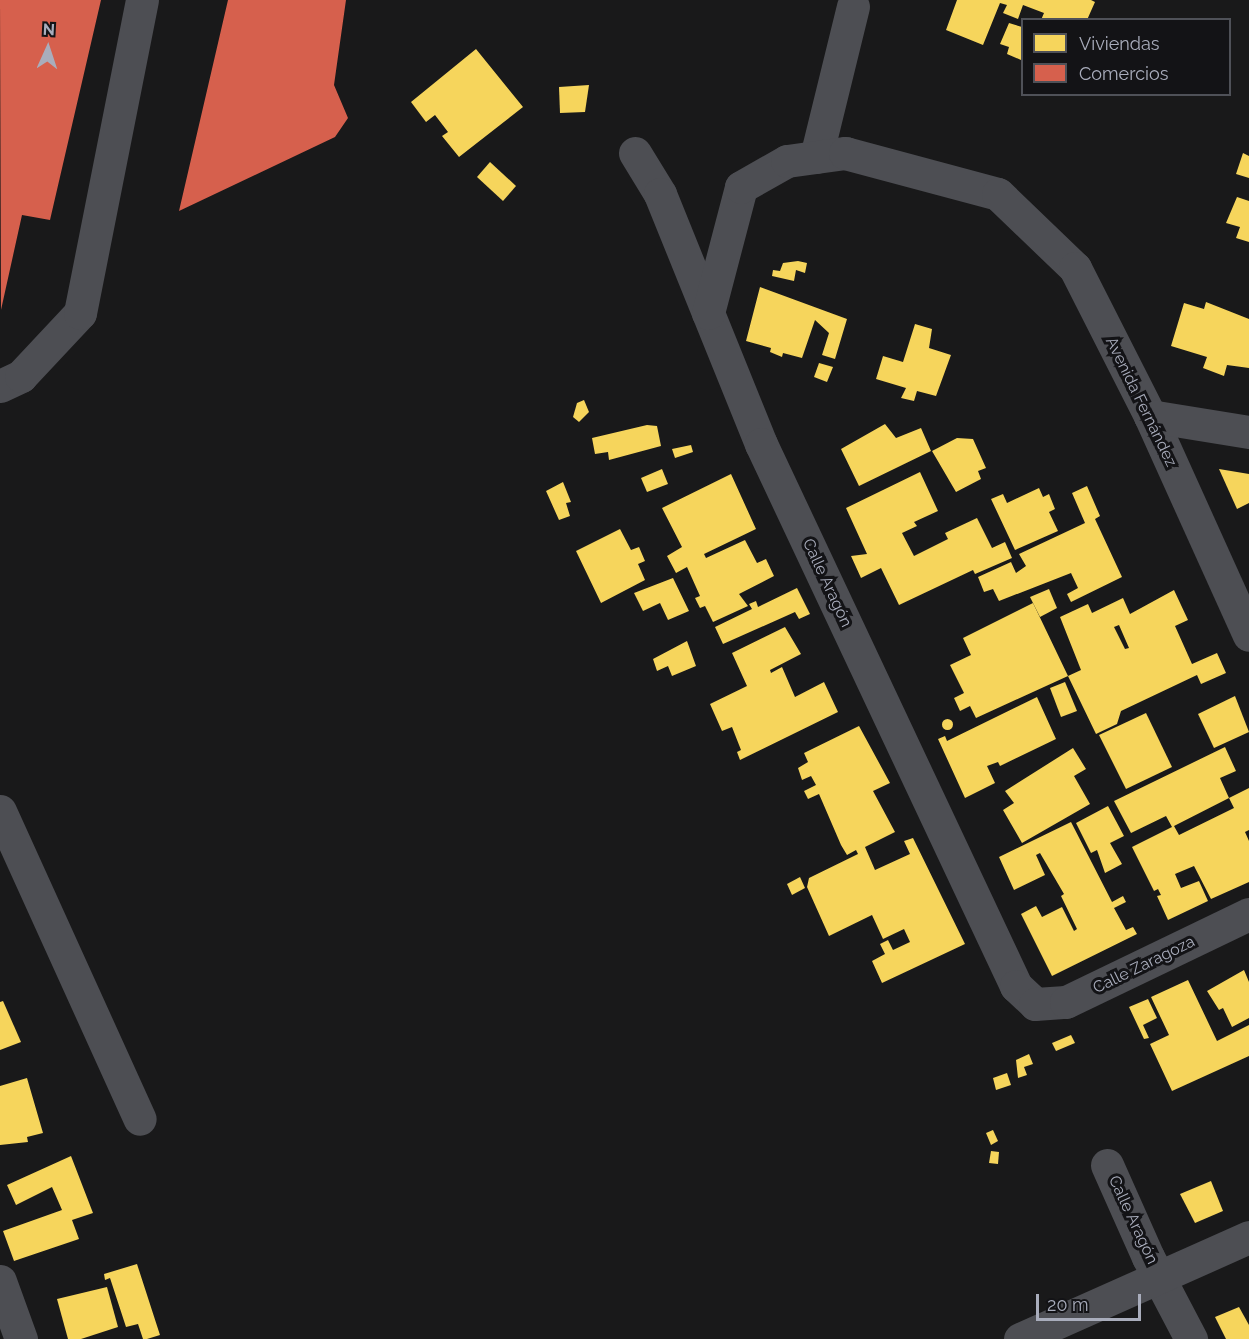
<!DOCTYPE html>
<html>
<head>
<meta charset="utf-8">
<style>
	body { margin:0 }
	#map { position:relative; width:1249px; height:1339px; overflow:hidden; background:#19191a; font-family:Raleway,sans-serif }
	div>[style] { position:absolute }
	.homes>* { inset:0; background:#f6d55c }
	.round { border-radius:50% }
	.shops>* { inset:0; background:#d6604d }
	.minor>* { height:33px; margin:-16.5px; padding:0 16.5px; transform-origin:16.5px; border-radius:16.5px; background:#4d4e53 }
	span { translate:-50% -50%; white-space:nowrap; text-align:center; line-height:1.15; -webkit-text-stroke:6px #131316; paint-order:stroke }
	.street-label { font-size:16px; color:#a9adbc }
	.legend { position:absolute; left:1021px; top:18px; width:210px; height:78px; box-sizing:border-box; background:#131316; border:2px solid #4f5158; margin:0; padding:8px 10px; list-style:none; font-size:18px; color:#a9adbc }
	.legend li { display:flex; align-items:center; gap:12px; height:30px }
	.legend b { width:30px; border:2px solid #4f5158 }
	.north { position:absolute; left:18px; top:18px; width:60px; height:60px; -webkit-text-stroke:4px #131316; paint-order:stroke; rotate:3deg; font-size:16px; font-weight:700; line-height:24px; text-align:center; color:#a9adbc }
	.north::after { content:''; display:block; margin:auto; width:21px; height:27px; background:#a9adbc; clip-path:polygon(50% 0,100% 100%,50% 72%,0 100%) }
	.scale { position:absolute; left:1036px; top:1294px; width:105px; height:27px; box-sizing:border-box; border:3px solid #a9adbc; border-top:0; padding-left:8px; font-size:18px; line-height:21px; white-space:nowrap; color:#a9adbc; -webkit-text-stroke:4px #131316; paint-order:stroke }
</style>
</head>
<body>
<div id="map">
	<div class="homes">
		<div style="clip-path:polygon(957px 0,1091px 0,1095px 2px,1087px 20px,1041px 20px,1044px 13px,1023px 5px,1018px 19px,1003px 13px,1007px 5px,1000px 3px,983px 45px,946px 30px)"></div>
		<div style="clip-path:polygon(1009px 23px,1022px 27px,1021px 60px,1007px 54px,1009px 47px,1000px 44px)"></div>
		<div style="clip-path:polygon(476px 49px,523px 107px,459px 157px,442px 136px,448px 132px,435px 115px,426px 122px,411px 102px)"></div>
		<div style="clip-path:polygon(589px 85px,585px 112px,560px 113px,559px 87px)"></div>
		<div style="clip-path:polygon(1243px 153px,1249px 156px,1249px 178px,1236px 174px)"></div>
		<div style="clip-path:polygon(490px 162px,516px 186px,503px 201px,477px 177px)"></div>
		<div style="clip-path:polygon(1237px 197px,1249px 201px,1249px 242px,1236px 238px,1240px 227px,1226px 223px)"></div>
		<div style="clip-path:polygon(798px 261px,807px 263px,805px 273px,796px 270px,794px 281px,772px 276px,773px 270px,780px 271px,783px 263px)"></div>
		<div style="clip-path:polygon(760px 287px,847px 319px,835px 359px,822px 355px,829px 333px,815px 320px,802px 358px,783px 353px,782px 357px,770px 352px,771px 348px,746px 341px)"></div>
		<div style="clip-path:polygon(1206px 302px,1249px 319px,1249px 368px,1227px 365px,1224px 376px,1203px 368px,1207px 357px,1171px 346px,1184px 303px,1204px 309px)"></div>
		<div style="clip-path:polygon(915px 324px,932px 329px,929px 348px,951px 355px,936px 396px,917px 391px,914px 401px,901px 398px,906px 388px,876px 379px,883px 356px,903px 362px)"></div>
		<div style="clip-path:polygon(819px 363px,833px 367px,827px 382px,814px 377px)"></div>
		<div style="clip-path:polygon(584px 400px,589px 412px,579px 422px,573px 417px,577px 403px)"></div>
		<div style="clip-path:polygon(885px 424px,896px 438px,921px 428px,931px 451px,859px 486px,841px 449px)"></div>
		<div style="clip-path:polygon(647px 425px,657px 426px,661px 446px,609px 460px,608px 452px,595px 454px,592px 438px)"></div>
		<div style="clip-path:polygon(957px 438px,973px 439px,986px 468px,978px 471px,981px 479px,956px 492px,932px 451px)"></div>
		<div style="clip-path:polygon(691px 445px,693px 452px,675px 458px,672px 449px)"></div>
		<div style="clip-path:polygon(662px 469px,668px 484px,647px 492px,641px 478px)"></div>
		<div style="clip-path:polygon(1219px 469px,1249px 474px,1249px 503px,1237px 509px)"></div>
		<div style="clip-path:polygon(920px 472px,938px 511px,914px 522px,917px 526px,902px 533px,914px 556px,948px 539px,945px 533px,977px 518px,992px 548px,1005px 542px,1012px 558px,975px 574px,973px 570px,899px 605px,881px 568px,861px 578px,851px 556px,867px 554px,846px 508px)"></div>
		<div style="clip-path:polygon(731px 474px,756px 529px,704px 554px,706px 558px,745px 540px,757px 563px,766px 559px,774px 576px,739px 594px,748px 606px,713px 622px,705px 606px,700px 608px,695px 598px,700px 596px,687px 567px,676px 573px,667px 556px,682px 547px,662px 508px)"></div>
		<div style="clip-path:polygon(563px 482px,571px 502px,566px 503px,570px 516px,559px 520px,546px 491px)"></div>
		<div style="clip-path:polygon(1087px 486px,1100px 516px,1095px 519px,1122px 577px,1071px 602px,1067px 594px,1078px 588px,1071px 573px,999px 601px,993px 589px,984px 592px,978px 577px,1011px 562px,1016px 573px,1026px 566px,1019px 554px,1085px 523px,1072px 493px)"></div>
		<div style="clip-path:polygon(1039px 488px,1043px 497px,1049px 494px,1055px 509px,1049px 512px,1058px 531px,1015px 550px,991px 499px,1003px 494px,1007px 503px)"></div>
		<div style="clip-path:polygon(620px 529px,631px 550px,639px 547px,645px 561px,638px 564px,645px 580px,601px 603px,576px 551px)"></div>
		<div style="clip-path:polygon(673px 578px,689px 611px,668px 620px,660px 603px,643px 611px,634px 593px)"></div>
		<div style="clip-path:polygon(797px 588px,810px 614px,799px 619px,795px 612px,723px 644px,715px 627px,752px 609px,749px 604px,756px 601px,758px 607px)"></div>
		<div style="clip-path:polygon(1049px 589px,1057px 608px,1040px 617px,1030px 597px)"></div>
		<div style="clip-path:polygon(evenodd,1174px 590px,1188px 620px,1175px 626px,1192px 664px,1217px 653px,1226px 673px,1201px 684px,1197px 675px,1121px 711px,1117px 724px,1096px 734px,1068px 676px,976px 718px,970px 706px,960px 711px,954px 698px,964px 693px,950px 665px,971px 655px,963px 638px,1033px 603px,1068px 676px,1081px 670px,1060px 617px,1088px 604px,1092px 613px,1123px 598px,1130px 614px,1174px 590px,1119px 625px,1129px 648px,1125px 649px,1114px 627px,1119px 625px)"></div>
		<div style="clip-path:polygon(785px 627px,801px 654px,770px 670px,771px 673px,782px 667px,795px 697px,824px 682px,838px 712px,740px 760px,737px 752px,741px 750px,732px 727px,722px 731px,710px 704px,747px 686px,732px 653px)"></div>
		<div style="clip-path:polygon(687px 641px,696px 666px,672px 676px,668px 666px,657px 671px,653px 659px)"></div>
		<div style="clip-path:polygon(1065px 682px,1077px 711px,1061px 717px,1050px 688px)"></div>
		<div style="clip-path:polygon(1235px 696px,1249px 732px,1214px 748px,1198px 714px)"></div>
		<div style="clip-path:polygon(1037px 697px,1056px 739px,1000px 766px,998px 762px,987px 766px,995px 783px,965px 798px,938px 739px,945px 736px,947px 741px)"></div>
		<div style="clip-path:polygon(1146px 713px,1172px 767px,1126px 789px,1099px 735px)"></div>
		<div class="round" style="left:941.5px;top:718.5px;width:11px;height:11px"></div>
		<div style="clip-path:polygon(859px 726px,890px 783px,873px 791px,895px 832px,865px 847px,875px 870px,910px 854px,904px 841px,913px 838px,965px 944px,882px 983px,872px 961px,885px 954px,880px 944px,888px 940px,893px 950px,910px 942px,904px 929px,883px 939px,872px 915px,829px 936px,807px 887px,809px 878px,858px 854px,856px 850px,847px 855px,841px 845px,819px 794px,808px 799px,804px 791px,816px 785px,811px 776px,802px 780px,798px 768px,808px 762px,804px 753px)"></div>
		<div style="clip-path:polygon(1225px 747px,1236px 771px,1220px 778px,1229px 798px,1174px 826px,1179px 835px,1234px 808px,1229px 798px,1249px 788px,1249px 830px,1245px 832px,1249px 841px,1249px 882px,1211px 899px,1194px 866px,1175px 874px,1181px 888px,1199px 881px,1208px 901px,1168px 920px,1157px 896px,1161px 895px,1158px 889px,1154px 891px,1132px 847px,1172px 827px,1166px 816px,1131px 833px,1114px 801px)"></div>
		<div style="clip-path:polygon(1073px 748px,1086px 769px,1074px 776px,1090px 804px,1022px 843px,1003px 810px,1014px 803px,1005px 791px)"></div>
		<div style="clip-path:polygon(1108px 806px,1124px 836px,1110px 843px,1122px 864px,1105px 873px,1097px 850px,1091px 853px,1076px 823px)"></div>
		<div style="clip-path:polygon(1071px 822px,1112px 902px,1123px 896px,1126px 902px,1114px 908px,1126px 930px,1133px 927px,1137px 934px,1052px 976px,1021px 914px,1036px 906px,1042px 917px,1062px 907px,1074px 931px,1077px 929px,1061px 896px,1064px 894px,1040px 853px,1036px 855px,1045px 875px,1014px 890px,999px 857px)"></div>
		<div style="clip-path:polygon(800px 877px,805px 888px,792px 895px,787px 884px)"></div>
		<div style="clip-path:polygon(1244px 970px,1249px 982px,1249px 1018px,1232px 1027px,1223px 1008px,1219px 1010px,1207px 991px)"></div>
		<div style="clip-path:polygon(1188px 980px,1217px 1041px,1249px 1025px,1249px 1056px,1172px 1091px,1150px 1044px,1169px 1035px,1151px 997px)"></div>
		<div style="clip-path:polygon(1148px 999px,1157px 1018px,1143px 1025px,1149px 1038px,1144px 1039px,1129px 1007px)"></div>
		<div style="clip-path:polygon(3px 1001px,21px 1042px,0 1050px,0 1002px)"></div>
		<div style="clip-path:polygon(1071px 1035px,1075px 1043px,1056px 1051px,1052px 1043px)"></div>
		<div style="clip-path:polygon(1029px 1054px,1033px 1064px,1024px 1067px,1027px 1075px,1018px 1078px,1016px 1060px)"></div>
		<div style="clip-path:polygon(1007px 1073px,1011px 1085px,996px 1090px,993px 1078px)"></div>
		<div style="clip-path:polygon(27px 1078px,43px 1133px,27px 1137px,28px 1142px,0 1145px,0 1086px)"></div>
		<div style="clip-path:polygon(993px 1130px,998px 1141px,991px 1145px,986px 1133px)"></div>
		<div style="clip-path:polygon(991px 1151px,999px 1152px,998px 1164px,989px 1163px)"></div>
		<div style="clip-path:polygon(71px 1156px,93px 1213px,72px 1220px,79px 1239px,14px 1261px,3px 1231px,62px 1210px,52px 1187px,16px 1205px,7px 1185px)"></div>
		<div style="clip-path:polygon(1211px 1181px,1223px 1211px,1195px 1223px,1180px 1194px)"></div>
		<div style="clip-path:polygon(137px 1264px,160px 1335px,147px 1339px,143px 1339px,138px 1324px,126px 1327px,110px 1278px,105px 1280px,104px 1274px)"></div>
		<div style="clip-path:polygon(107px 1287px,118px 1327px,81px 1339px,68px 1339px,57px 1299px)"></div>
		<div style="clip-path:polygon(1239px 1307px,1249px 1325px,1249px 1339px,1226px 1339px,1215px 1317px)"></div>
	</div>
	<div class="shops">
		<div style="clip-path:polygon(0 0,101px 0,50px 220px,22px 215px,1px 310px)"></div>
		<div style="clip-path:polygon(228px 0,346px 0,334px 85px,348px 118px,335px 137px,179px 211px)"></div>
	</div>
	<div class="minor">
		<div style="left:635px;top:153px;width:48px;rotate:58.6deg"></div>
		<div style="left:660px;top:194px;width:270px;rotate:68deg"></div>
		<div style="left:761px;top:444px;width:599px;rotate:64.8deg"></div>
		<div style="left:1016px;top:986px;width:26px;rotate:43deg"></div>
		<div style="left:1035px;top:1004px;width:31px;rotate:-4deg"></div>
		<div style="left:1066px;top:1002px;width:203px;rotate:-25.7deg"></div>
		<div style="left:816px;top:157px;width:155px;rotate:-76.2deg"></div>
		<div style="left:708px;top:313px;width:130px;rotate:-75.3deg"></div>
		<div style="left:741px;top:187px;width:53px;rotate:-29.5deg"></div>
		<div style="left:787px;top:161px;width:59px;rotate:-7.9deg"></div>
		<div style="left:845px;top:153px;width:158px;rotate:15deg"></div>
		<div style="left:998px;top:194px;width:107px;rotate:43.9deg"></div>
		<div style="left:1075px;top:268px;width:166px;rotate:63.1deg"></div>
		<div style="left:1150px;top:416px;width:240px;rotate:65.7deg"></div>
		<div style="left:0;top:386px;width:23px;rotate:-25deg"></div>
		<div style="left:21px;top:376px;width:86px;rotate:-46.9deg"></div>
		<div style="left:80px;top:313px;width:319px;rotate:-78.8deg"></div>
		<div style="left:1150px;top:416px;width:100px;rotate:9.2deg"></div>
		<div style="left:0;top:811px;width:338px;rotate:65.6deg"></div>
		<div style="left:1107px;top:1165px;width:101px;rotate:66deg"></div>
		<div style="left:1148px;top:1257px;width:93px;rotate:62.3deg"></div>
		<div style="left:0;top:1281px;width:62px;rotate:70.1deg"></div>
		<div style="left:1020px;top:1339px;width:251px;rotate:-24deg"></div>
	</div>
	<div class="street-label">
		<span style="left:1141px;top:402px;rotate:64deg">Avenida Fernández</span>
		<span style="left:827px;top:583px;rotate:65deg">Calle Aragón</span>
		<span style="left:1144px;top:965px;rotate:-26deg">Calle Zaragoza</span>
		<span style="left:1133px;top:1220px;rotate:65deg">Calle Aragón</span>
	</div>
	<ul class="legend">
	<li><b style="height:16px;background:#f6d55c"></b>Viviendas</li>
	<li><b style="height:16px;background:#d6604d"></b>Comercios</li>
	</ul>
	<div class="north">N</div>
	<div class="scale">20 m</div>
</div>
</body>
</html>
